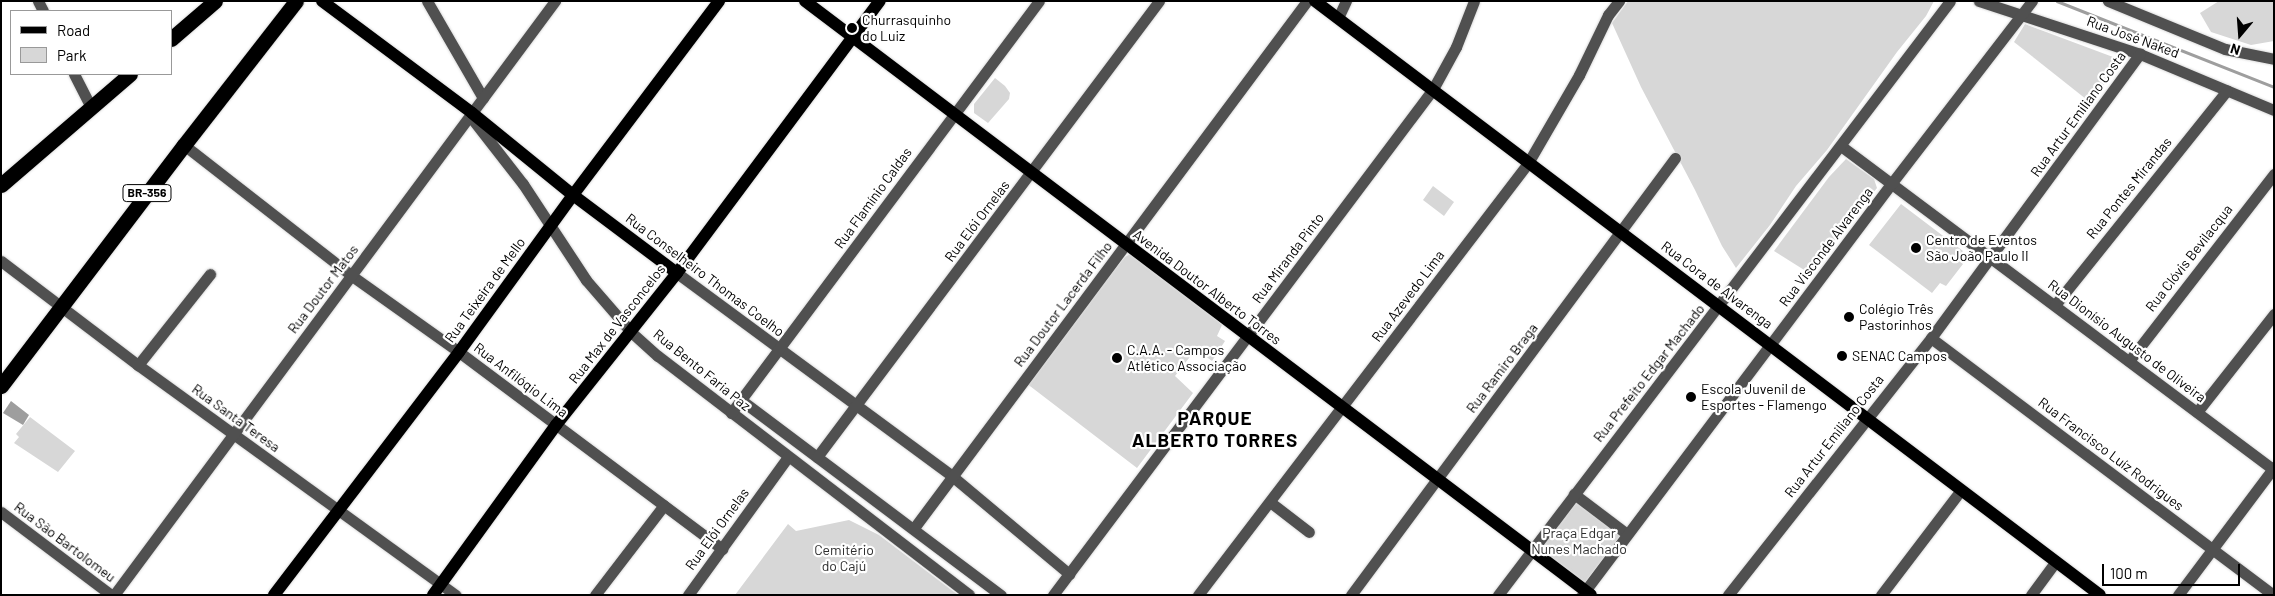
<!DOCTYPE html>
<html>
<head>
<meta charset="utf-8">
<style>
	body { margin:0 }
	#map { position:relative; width:2275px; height:596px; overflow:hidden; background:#fff; font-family:Barlow,sans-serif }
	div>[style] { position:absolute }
	.green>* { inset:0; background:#d7d7d7 }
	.water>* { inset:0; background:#9e9e9e }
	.stream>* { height:2.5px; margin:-1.25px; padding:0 1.25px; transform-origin:1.25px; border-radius:1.25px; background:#9e9e9e }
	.roads { filter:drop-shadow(0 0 1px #dbdbdb) drop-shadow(0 0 1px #dbdbdb) }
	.minor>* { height:11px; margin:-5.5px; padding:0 5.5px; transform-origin:5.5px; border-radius:5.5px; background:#505050 }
	.major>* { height:12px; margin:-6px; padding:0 6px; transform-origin:6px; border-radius:6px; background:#000 }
	.highway>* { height:15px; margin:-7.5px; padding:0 7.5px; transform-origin:7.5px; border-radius:7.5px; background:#000 }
	.dots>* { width:14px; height:14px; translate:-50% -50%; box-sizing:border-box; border:2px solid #fff; border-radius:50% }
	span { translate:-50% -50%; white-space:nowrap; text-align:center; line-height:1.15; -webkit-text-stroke:4.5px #fff; paint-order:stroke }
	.shield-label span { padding:1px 4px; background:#fff; border:1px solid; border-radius:4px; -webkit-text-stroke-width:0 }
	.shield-label { font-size:12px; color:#000; font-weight:700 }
	.poi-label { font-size:14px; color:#000 }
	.left { translate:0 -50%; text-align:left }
	.street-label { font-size:14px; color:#000 }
	.park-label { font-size:14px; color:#2e2e2e }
	.district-label { font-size:19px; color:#000; font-weight:700; letter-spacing:1px }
	.frame { position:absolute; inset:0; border:2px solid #000; pointer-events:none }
	.legend { position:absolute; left:10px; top:10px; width:162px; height:65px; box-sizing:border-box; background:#fff; border:1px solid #999; margin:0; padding:6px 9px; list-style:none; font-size:15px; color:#000 }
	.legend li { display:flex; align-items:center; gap:10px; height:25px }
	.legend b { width:25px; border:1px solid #999 }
	.north { position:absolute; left:2215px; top:10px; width:50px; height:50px; -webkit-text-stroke:4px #fff; paint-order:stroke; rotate:198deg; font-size:14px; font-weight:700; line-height:20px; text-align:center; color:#000 }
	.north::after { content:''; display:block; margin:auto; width:18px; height:22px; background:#000; clip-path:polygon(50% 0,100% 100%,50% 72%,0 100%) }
	.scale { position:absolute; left:2102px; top:564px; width:138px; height:22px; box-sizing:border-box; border:2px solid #000; border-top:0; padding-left:6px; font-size:15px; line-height:18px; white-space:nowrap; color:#000; -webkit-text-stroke:4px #fff; paint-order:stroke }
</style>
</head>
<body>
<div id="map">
	<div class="green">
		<div style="clip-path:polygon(1628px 1px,1934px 1px,1926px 16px,1897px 52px,1827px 150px,1796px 186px,1770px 225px,1736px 268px,1722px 246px,1695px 190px,1641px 87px,1612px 23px)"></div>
		<div style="clip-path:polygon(2219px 1px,2274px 1px,2274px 41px,2251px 45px,2211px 32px,2200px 13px)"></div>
		<div style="clip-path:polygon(2025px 24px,2121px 60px,2091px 103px,2014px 42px)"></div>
		<div style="clip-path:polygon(995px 78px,1005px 86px,1010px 93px,1009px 99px,988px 123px,974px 113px,974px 104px)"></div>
		<div style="clip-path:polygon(1846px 159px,1874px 179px,1877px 188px,1809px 273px,1774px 251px,1829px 177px)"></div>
		<div style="clip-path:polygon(1433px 186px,1454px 202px,1444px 216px,1423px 200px)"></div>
		<div style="clip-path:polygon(1901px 204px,1963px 251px,1957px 259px,1963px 264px,1946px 286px,1940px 283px,1932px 293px,1869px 245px)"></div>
		<div style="clip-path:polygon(1130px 254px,1196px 302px,1222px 325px,1217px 336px,1225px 341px,1212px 361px,1196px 349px,1175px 376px,1193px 393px,1137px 468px,1026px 383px,1109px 276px,1125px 257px)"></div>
		<div style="clip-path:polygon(30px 417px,75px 451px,58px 472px,14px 443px,19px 437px,16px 434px)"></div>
		<div style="clip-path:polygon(1575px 497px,1622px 533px,1583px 585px,1536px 549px)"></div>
		<div style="clip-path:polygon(849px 520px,879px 535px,958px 595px,735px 595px,788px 524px,796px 531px)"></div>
	</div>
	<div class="water">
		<div style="clip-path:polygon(11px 401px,29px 415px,23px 425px,3px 413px)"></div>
	</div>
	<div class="stream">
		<div style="left:2057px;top:1px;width:233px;rotate:21.6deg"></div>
	</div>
	<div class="roads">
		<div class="minor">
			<div style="left:38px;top:1px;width:11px;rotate:63deg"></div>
			<div style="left:427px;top:1px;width:112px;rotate:60deg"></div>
			<div style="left:1979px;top:1px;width:169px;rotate:18.2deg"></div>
			<div style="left:2140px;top:54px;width:145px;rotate:22.7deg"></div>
			<div style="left:2108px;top:1px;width:126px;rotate:22.3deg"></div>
			<div style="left:2225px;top:49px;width:50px;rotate:11.5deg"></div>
			<div style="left:1338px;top:18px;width:19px;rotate:-65deg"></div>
			<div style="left:74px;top:74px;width:38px;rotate:63deg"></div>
			<div style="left:470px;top:116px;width:86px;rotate:52.1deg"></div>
			<div style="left:523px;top:184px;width:115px;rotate:56.7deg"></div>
			<div style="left:586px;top:280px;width:69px;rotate:49.1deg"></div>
			<div style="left:631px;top:332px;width:36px;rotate:42deg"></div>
			<div style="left:658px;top:356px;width:392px;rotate:37.5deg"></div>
			<div style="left:184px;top:145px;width:213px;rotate:37.9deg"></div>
			<div style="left:352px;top:276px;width:131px;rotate:35.4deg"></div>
			<div style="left:459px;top:352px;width:329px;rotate:36.8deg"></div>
			<div style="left:1841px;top:146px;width:541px;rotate:36.81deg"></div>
			<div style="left:1px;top:261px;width:172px;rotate:37.2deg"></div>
			<div style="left:138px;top:365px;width:392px;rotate:35.9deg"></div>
			<div style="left:677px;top:273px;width:342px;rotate:36.4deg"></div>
			<div style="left:952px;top:476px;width:153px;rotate:39.9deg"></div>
			<div style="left:2055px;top:305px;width:275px;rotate:-51.3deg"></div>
			<div style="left:1931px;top:338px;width:428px;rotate:36.9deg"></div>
			<div style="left:2129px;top:361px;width:237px;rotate:-52.2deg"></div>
			<div style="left:138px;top:365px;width:116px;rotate:-51.6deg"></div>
			<div style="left:741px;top:400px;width:325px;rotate:36.9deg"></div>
			<div style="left:2197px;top:412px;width:125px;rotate:-51.8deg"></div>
			<div style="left:731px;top:413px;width:514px;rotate:-53.22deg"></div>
			<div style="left:817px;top:457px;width:570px;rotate:-53.13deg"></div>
			<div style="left:1574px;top:494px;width:66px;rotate:37deg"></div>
			<div style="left:1270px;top:502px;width:49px;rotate:37.6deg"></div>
			<div style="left:1px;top:512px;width:138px;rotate:37deg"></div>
			<div style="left:914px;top:528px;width:657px;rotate:-53.29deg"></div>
			<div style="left:114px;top:595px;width:740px;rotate:-53.41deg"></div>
			<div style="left:595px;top:595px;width:113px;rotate:-52.5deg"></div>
			<div style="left:688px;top:595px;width:170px;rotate:-54.1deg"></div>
			<div style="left:1053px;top:595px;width:633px;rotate:-53.09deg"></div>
			<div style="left:1433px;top:89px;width:48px;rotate:-61.3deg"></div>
			<div style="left:1456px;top:47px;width:49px;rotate:-68.6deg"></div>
			<div style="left:1198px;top:595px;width:544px;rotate:-52.62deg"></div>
			<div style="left:1528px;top:163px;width:102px;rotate:-59.9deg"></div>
			<div style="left:1579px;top:75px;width:67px;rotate:-64.2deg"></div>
			<div style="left:1608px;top:15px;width:18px;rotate:-52deg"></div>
			<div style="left:1351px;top:595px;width:544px;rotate:-53.45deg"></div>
			<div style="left:1498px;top:595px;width:746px;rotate:-52.73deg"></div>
			<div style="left:1582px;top:595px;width:514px;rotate:-53.06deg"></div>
			<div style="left:1891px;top:184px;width:231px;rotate:-52.4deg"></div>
			<div style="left:1728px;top:595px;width:328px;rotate:-51.7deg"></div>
			<div style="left:1931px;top:338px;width:353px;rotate:-53.7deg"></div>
			<div style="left:1881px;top:595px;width:132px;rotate:-52.7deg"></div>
			<div style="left:2031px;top:595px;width:42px;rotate:-53.7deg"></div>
			<div style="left:2178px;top:595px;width:160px;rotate:-53.1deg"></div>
		</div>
		<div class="major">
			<div style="left:322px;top:1px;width:187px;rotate:36.7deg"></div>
			<div style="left:472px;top:113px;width:130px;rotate:39.1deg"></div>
			<div style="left:573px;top:195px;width:130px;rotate:36.9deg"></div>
			<div style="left:805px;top:1px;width:985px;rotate:37.08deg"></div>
			<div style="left:1315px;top:1px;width:984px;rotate:37.11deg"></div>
			<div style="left:274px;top:595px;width:305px;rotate:-52.7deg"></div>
			<div style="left:459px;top:352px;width:194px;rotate:-54deg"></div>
			<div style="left:573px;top:195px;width:243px;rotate:-53deg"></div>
			<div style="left:433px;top:595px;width:210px;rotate:-54.1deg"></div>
			<div style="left:556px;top:425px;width:194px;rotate:-51.5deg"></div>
			<div style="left:677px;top:273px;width:339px;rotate:-53.3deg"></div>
		</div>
		<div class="highway">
			<div style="left:171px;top:39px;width:58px;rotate:-40.8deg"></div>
			<div style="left:1px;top:185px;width:170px;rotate:-40.7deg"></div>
			<div style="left:1px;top:386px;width:303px;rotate:-52.8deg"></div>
			<div style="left:184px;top:145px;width:182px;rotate:-52.1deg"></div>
		</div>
	</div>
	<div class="dots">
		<div style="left:852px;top:28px;background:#000"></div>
		<div style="left:1916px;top:248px;background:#000"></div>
		<div style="left:1849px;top:317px;background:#000"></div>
		<div style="left:1842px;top:356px;background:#000"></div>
		<div style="left:1117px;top:358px;background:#000"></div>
		<div style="left:1691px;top:397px;background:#000"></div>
	</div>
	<div class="shield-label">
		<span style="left:147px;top:193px">BR-356</span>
	</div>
	<div class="poi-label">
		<span class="left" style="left:862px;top:28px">Churrasquinho<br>do Luiz</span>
		<span class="left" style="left:1926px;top:248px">Centro de Eventos<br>São João Paulo II</span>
		<span class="left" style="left:1859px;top:317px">Colégio Três<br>Pastorinhos</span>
		<span class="left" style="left:1127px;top:358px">C.A.A. - Campos<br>Atlético Associação</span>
		<span class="left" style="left:1852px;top:356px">SENAC Campos</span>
		<span class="left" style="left:1701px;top:397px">Escola Juvenil de<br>Esportes - Flamengo</span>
	</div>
	<div class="street-label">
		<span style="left:2133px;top:37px;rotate:20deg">Rua José Naked</span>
		<span style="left:2078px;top:114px;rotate:-54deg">Rua Artur Emiliano Costa</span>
		<span style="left:2129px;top:188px;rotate:-51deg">Rua Pontes Mirandas</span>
		<span style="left:873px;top:198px;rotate:-54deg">Rua Flamínio Caldas</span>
		<span style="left:977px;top:221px;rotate:-53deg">Rua Elói Ornelas</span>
		<span style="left:1826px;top:247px;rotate:-53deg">Rua Visconde Alvarenga</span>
		<span style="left:1288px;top:258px;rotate:-53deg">Rua Miranda Pinto</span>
		<span style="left:2189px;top:258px;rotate:-52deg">Rua Clóvis Bevilacqua</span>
		<span style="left:705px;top:275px;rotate:37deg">Rua Conselheiro Thomas Coelho</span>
		<span style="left:1717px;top:285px;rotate:37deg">Rua Cora de Alvarenga</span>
		<span style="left:1207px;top:287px;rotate:37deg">Avenida Doutor Alberto Torres</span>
		<span style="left:323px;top:289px;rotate:-53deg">Rua Doutor Matos</span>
		<span style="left:485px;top:290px;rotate:-54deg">Rua Teixeira de Mello</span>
		<span style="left:1408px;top:296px;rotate:-53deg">Rua Azevedo Lima</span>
		<span style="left:1063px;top:304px;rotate:-53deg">Rua Doutor Lacerda Filho</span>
		<span style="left:617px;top:324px;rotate:-52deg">Rua Max de Vasconcelos</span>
		<span style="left:2127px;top:341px;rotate:37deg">Rua Dionísio Augusto de Oliveira</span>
		<span style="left:1502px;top:368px;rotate:-53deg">Rua Ramiro Braga</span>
		<span style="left:702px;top:370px;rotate:39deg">Rua Bento Faria Paz</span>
		<span style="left:1649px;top:373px;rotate:-52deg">Rua Prefeito Edgar Machado</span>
		<span style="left:521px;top:380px;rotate:37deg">Rua Anfilóqio Lima</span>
		<span style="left:236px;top:418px;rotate:36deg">Rua Santa Teresa</span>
		<span style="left:1834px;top:436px;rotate:-52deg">Rua Artur Emiliano Costa</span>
		<span style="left:2111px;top:454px;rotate:37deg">Rua Francisco Luíz Rodrigues</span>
		<span style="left:717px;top:529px;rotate:-54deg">Rua Elói Ornelas</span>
		<span style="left:65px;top:542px;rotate:37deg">Rua São Bartolomeu</span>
	</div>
	<div class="park-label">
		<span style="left:1579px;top:541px">Praça Edgar<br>Nunes Machado</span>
		<span style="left:844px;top:558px">Cemitério<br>do Cajú</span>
	</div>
	<div class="district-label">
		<span style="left:1215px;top:429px">PARQUE<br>ALBERTO TORRES</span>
	</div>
	<div class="frame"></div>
	<ul class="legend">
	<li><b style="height:6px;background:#000"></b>Road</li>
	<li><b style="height:14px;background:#d7d7d7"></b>Park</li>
	</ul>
	<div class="north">N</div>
	<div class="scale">100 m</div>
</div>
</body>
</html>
